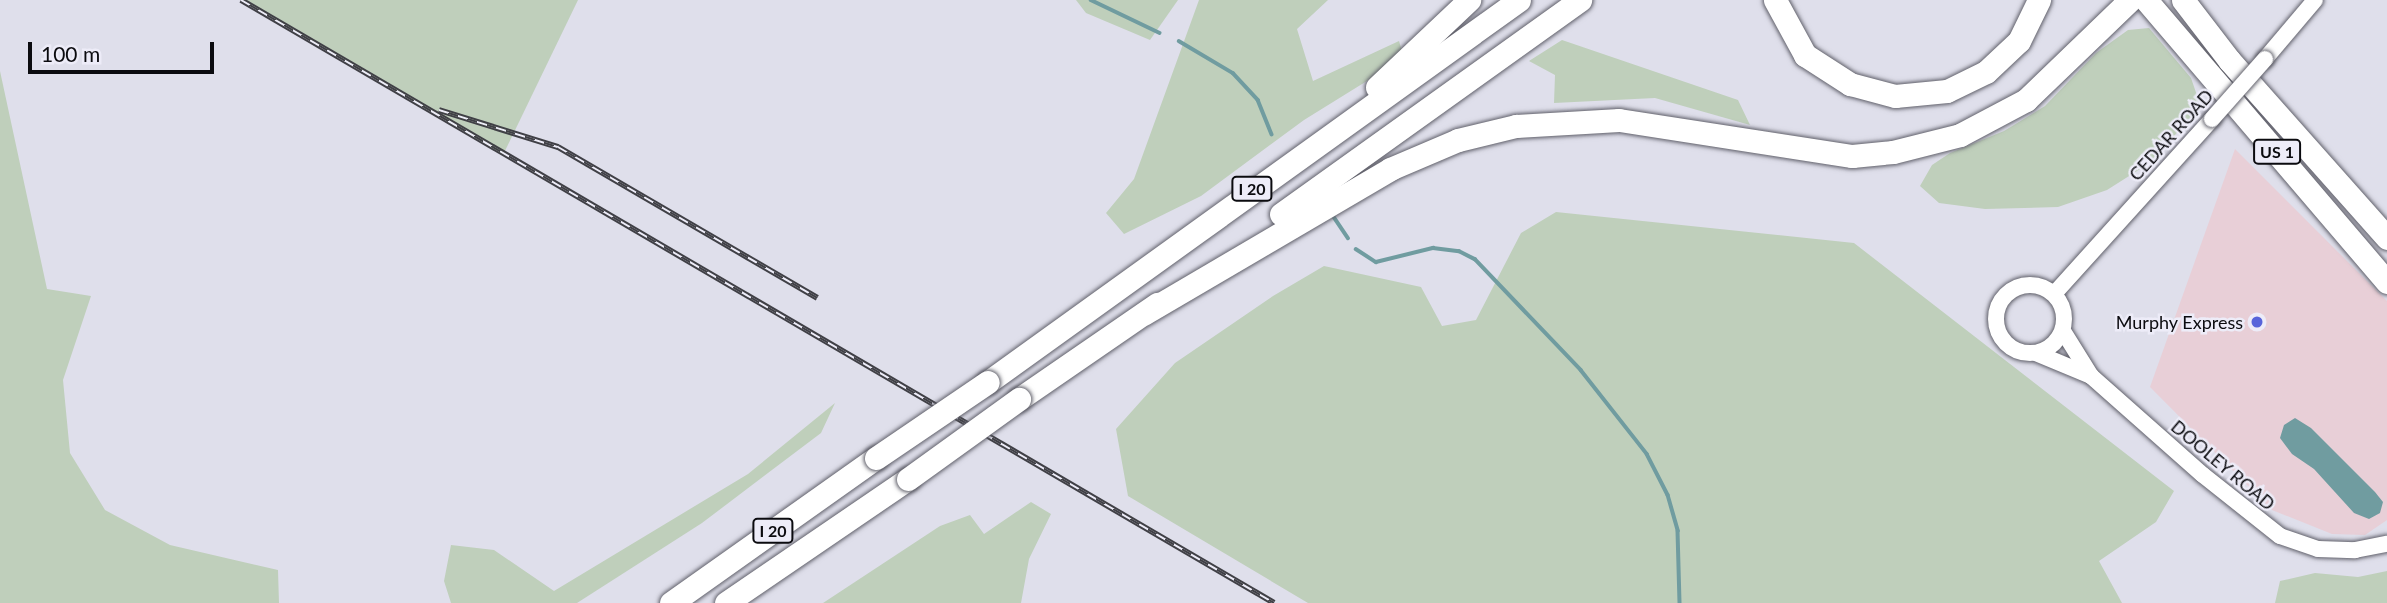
<!DOCTYPE html>
<html>
<head>
<meta charset="utf-8">
<style>
	body { margin:0 }
	#map { position:relative; width:2387px; height:603px; overflow:hidden; background:#dfdfeb; font-family:Lato,sans-serif }
	div>[style] { position:absolute }
	.commercial>* { inset:0; background:#e8cfd7 }
	.green>* { inset:0; background:#bfcfbb }
	.water>* { inset:0; background:#709ca0 }
	.stream>* { height:3.5px; margin:-1.75px; padding:0 1.75px; transform-origin:1.75px; border-radius:1.75px; background:#709ca0 }
	.roads { filter:drop-shadow(0 0 2px #60606a) drop-shadow(0 0 2px #60606a) }
	.minor>* { height:16px; margin:-8px; padding:0 8px; transform-origin:8px; border-radius:8px; background:#fff }
	.minor>.ring { margin:-8px; padding:0; box-sizing:content-box; background:none; border:16px solid #fff; border-radius:50% }
	.highway>* { height:23px; margin:-11.5px; padding:0 11.5px; transform-origin:11.5px; border-radius:11.5px; background:#fff }
	.rail>* { height:6px; margin-top:-3px; transform-origin:0; background:repeating-linear-gradient(90deg,#edecf8 0 10px,#404046 0 20px); box-sizing:border-box; border-block:2px solid #404046 }
	.bridges { filter:drop-shadow(0 0 2px #60606a) drop-shadow(0 0 2px #60606a) }
	.minor-bridge>* { height:16px; margin:-8px; padding:0 8px; transform-origin:8px; border-radius:8px; background:#fff }
	.highway-bridge>* { height:23px; margin:-11.5px; padding:0 11.5px; transform-origin:11.5px; border-radius:11.5px; background:#fff }
	.dots>* { width:19px; height:19px; translate:-50% -50%; box-sizing:border-box; border:4px solid #edecf8; border-radius:50% }
	span { translate:-50% -50%; white-space:nowrap; text-align:center; line-height:1.15; -webkit-text-stroke:5px #edecf8; paint-order:stroke }
	.shield-label span { padding:2px 5px; background:#edecf8; border:2px solid; border-radius:5px; -webkit-text-stroke-width:0 }
	.shield-label { font-size:16px; color:#0b0b0f; font-weight:700 }
	.street-label { font-size:18px; color:#0b0b0f }
	.poi-label { font-size:18px; color:#0b0b0f }
	.right { translate:-100% -50%; text-align:right }
	.scale { position:absolute; left:28px; top:42px; width:186px; height:32px; box-sizing:border-box; border:4px solid #0b0b0f; border-top:0; padding-left:9px; font-size:21px; line-height:24px; white-space:nowrap; color:#0b0b0f; -webkit-text-stroke:5px #edecf8; paint-order:stroke }
</style>
</head>
<body>
<div id="map">
	<div class="commercial">
		<div style="clip-path:polygon(2235px 149px,2387px 301px,2387px 520px,2365px 535px,2332px 534px,2272px 510px,2150px 387px)"></div>
	</div>
	<div class="green">
		<div style="clip-path:polygon(243px 0,578px 0,503px 155px)"></div>
		<div style="clip-path:polygon(1076px 0,1178px 0,1150px 40px,1086px 13px)"></div>
		<div style="clip-path:polygon(1199px 0,1328px 0,1297px 29px,1313px 81px,1399px 41px,1404px 58px,1304px 120px,1201px 196px,1124px 234px,1106px 213px,1134px 179px)"></div>
		<div style="clip-path:polygon(2149px 28px,2191px 78px,2201px 107px,2148px 164px,2107px 190px,2058px 207px,1985px 209px,1939px 203px,1920px 186px,1932px 165px,1950px 153px,2004px 131px,2045px 106px,2096px 53px,2128px 30px)"></div>
		<div style="clip-path:polygon(1562px 40px,1738px 100px,1750px 125px,1655px 98px,1554px 103px,1555px 75px,1529px 61px)"></div>
		<div style="clip-path:polygon(0 71px,47px 289px,91px 296px,63px 380px,70px 453px,105px 510px,170px 545px,278px 570px,279px 603px,0 603px)"></div>
		<div style="clip-path:polygon(1556px 212px,1854px 243px,2174px 491px,2156px 522px,2099px 561px,2122px 603px,1308px 603px,1128px 496px,1116px 429px,1175px 363px,1273px 296px,1324px 266px,1421px 287px,1442px 326px,1476px 320px,1521px 233px)"></div>
		<div style="clip-path:polygon(835px 403px,821px 433px,702px 523px,577px 603px,451px 603px,444px 581px,451px 545px,494px 550px,554px 591px,748px 474px)"></div>
		<div style="clip-path:polygon(1031px 502px,1051px 514px,1029px 559px,1021px 603px,823px 603px,940px 526px,970px 515px,984px 534px)"></div>
		<div style="clip-path:polygon(2387px 571px,2387px 603px,2275px 603px,2280px 581px,2315px 573px,2358px 577px)"></div>
	</div>
	<div class="water">
		<div style="clip-path:polygon(2295px 418px,2311px 428px,2375px 492px,2383px 502px,2380px 513px,2369px 519px,2354px 513px,2314px 469px,2292px 454px,2280px 438px,2284px 425px)"></div>
	</div>
	<div class="stream">
		<div style="left:1091px;top:0;width:76px;rotate:25.6deg"></div>
		<div style="left:1179px;top:41px;width:63px;rotate:30.7deg"></div>
		<div style="left:1233px;top:73px;width:37px;rotate:47deg"></div>
		<div style="left:1258px;top:100px;width:37px;rotate:68deg"></div>
		<div style="left:1332px;top:214px;width:29px;rotate:56deg"></div>
		<div style="left:1356px;top:249px;width:24px;rotate:33deg"></div>
		<div style="left:1376px;top:262px;width:59px;rotate:-13.8deg"></div>
		<div style="left:1433px;top:248px;width:26px;rotate:7deg"></div>
		<div style="left:1459px;top:251px;width:18px;rotate:27deg"></div>
		<div style="left:1475px;top:259px;width:153px;rotate:46.3deg"></div>
		<div style="left:1581px;top:370px;width:107px;rotate:51.8deg"></div>
		<div style="left:1647px;top:454px;width:46px;rotate:62.9deg"></div>
		<div style="left:1668px;top:495px;width:37px;rotate:74deg"></div>
		<div style="left:1678px;top:531px;width:72px;rotate:88.4deg"></div>
	</div>
	<div class="roads">
		<div class="minor">
			<div style="left:2265px;top:59px;width:77px;rotate:-49.7deg"></div>
			<div class="ring" style="left:1996px;top:285px;width:52px;height:52px"></div>
			<div style="left:2054px;top:294px;width:236px;rotate:-47.9deg"></div>
			<div style="left:2063px;top:331px;width:53px;rotate:58.1deg"></div>
			<div style="left:2091px;top:376px;width:149px;rotate:41.5deg"></div>
			<div style="left:2203px;top:475px;width:98px;rotate:38.4deg"></div>
			<div style="left:2280px;top:536px;width:40px;rotate:18.9deg"></div>
			<div style="left:2318px;top:549px;width:37px;rotate:2deg"></div>
			<div style="left:2355px;top:550px;width:33px;rotate:-11deg"></div>
			<div style="left:2036px;top:353px;width:60px;rotate:22.7deg"></div>
		</div>
		<div class="highway">
			<div style="left:1775px;top:0;width:63px;rotate:61.4deg"></div>
			<div style="left:1805px;top:55px;width:54px;rotate:32.8deg"></div>
			<div style="left:1850px;top:84px;width:47px;rotate:14.9deg"></div>
			<div style="left:1895px;top:96px;width:52px;rotate:-5.5deg"></div>
			<div style="left:1947px;top:91px;width:43px;rotate:-26deg"></div>
			<div style="left:1986px;top:72px;width:45px;rotate:-43.2deg"></div>
			<div style="left:2019px;top:41px;width:46px;rotate:-64deg"></div>
			<div style="left:2146px;top:0;width:371px;rotate:49.5deg"></div>
			<div style="left:2183px;top:0;width:76px;rotate:52.5deg"></div>
			<div style="left:2229px;top:60px;width:238px;rotate:48.4deg"></div>
			<div style="left:1377px;top:87px;width:127px;rotate:-43.4deg"></div>
			<div style="left:1281px;top:214px;width:368px;rotate:-35.6deg"></div>
			<div style="left:1145px;top:313px;width:284px;rotate:-30.4deg"></div>
			<div style="left:1390px;top:169px;width:74px;rotate:-23.1deg"></div>
			<div style="left:1458px;top:140px;width:60px;rotate:-13.6deg"></div>
			<div style="left:1516px;top:126px;width:103px;rotate:-3.3deg"></div>
			<div style="left:1619px;top:120px;width:236px;rotate:8.8deg"></div>
			<div style="left:1852px;top:156px;width:41px;rotate:-5.6deg"></div>
			<div style="left:1893px;top:152px;width:69px;rotate:-14.2deg"></div>
			<div style="left:1960px;top:135px;width:75px;rotate:-27.9deg"></div>
			<div style="left:2026px;top:100px;width:144px;rotate:-43.9deg"></div>
			<div style="left:988px;top:382px;width:654px;rotate:-35.73deg"></div>
			<div style="left:1019px;top:399px;width:168px;rotate:-34.5deg"></div>
			<div style="left:671px;top:603px;width:251px;rotate:-35.3deg"></div>
			<div style="left:726px;top:603px;width:220px;rotate:-34.3deg"></div>
		</div>
	</div>
	<div class="rail">
		<div style="left:241px;top:0;width:1196px;rotate:30.27deg"></div>
		<div style="left:439px;top:110px;width:125px;rotate:17.3deg"></div>
		<div style="left:558px;top:147px;width:300px;rotate:30.2deg"></div>
	</div>
	<div class="bridges">
		<div class="minor-bridge">
			<div style="left:2212px;top:119px;width:80px;rotate:-48.5deg"></div>
		</div>
		<div class="highway-bridge">
			<div style="left:876px;top:458px;width:135px;rotate:-34.2deg"></div>
			<div style="left:908px;top:479px;width:137px;rotate:-35.8deg"></div>
		</div>
	</div>
	<div class="dots">
		<div style="left:2257px;top:322px;background:#5764da"></div>
	</div>
	<div class="shield-label">
		<span style="left:2277px;top:152px">US 1</span>
		<span style="left:1252px;top:189px">I 20</span>
		<span style="left:773px;top:531px">I 20</span>
	</div>
	<div class="street-label">
		<span style="left:2171px;top:135px;rotate:-48deg">CEDAR ROAD</span>
		<span style="left:2223px;top:465px;rotate:40deg">DOOLEY ROAD</span>
	</div>
	<div class="poi-label">
		<span class="right" style="left:2243px;top:322px">Murphy Express</span>
	</div>
	<div class="scale">100 m</div>
</div>
</body>
</html>
